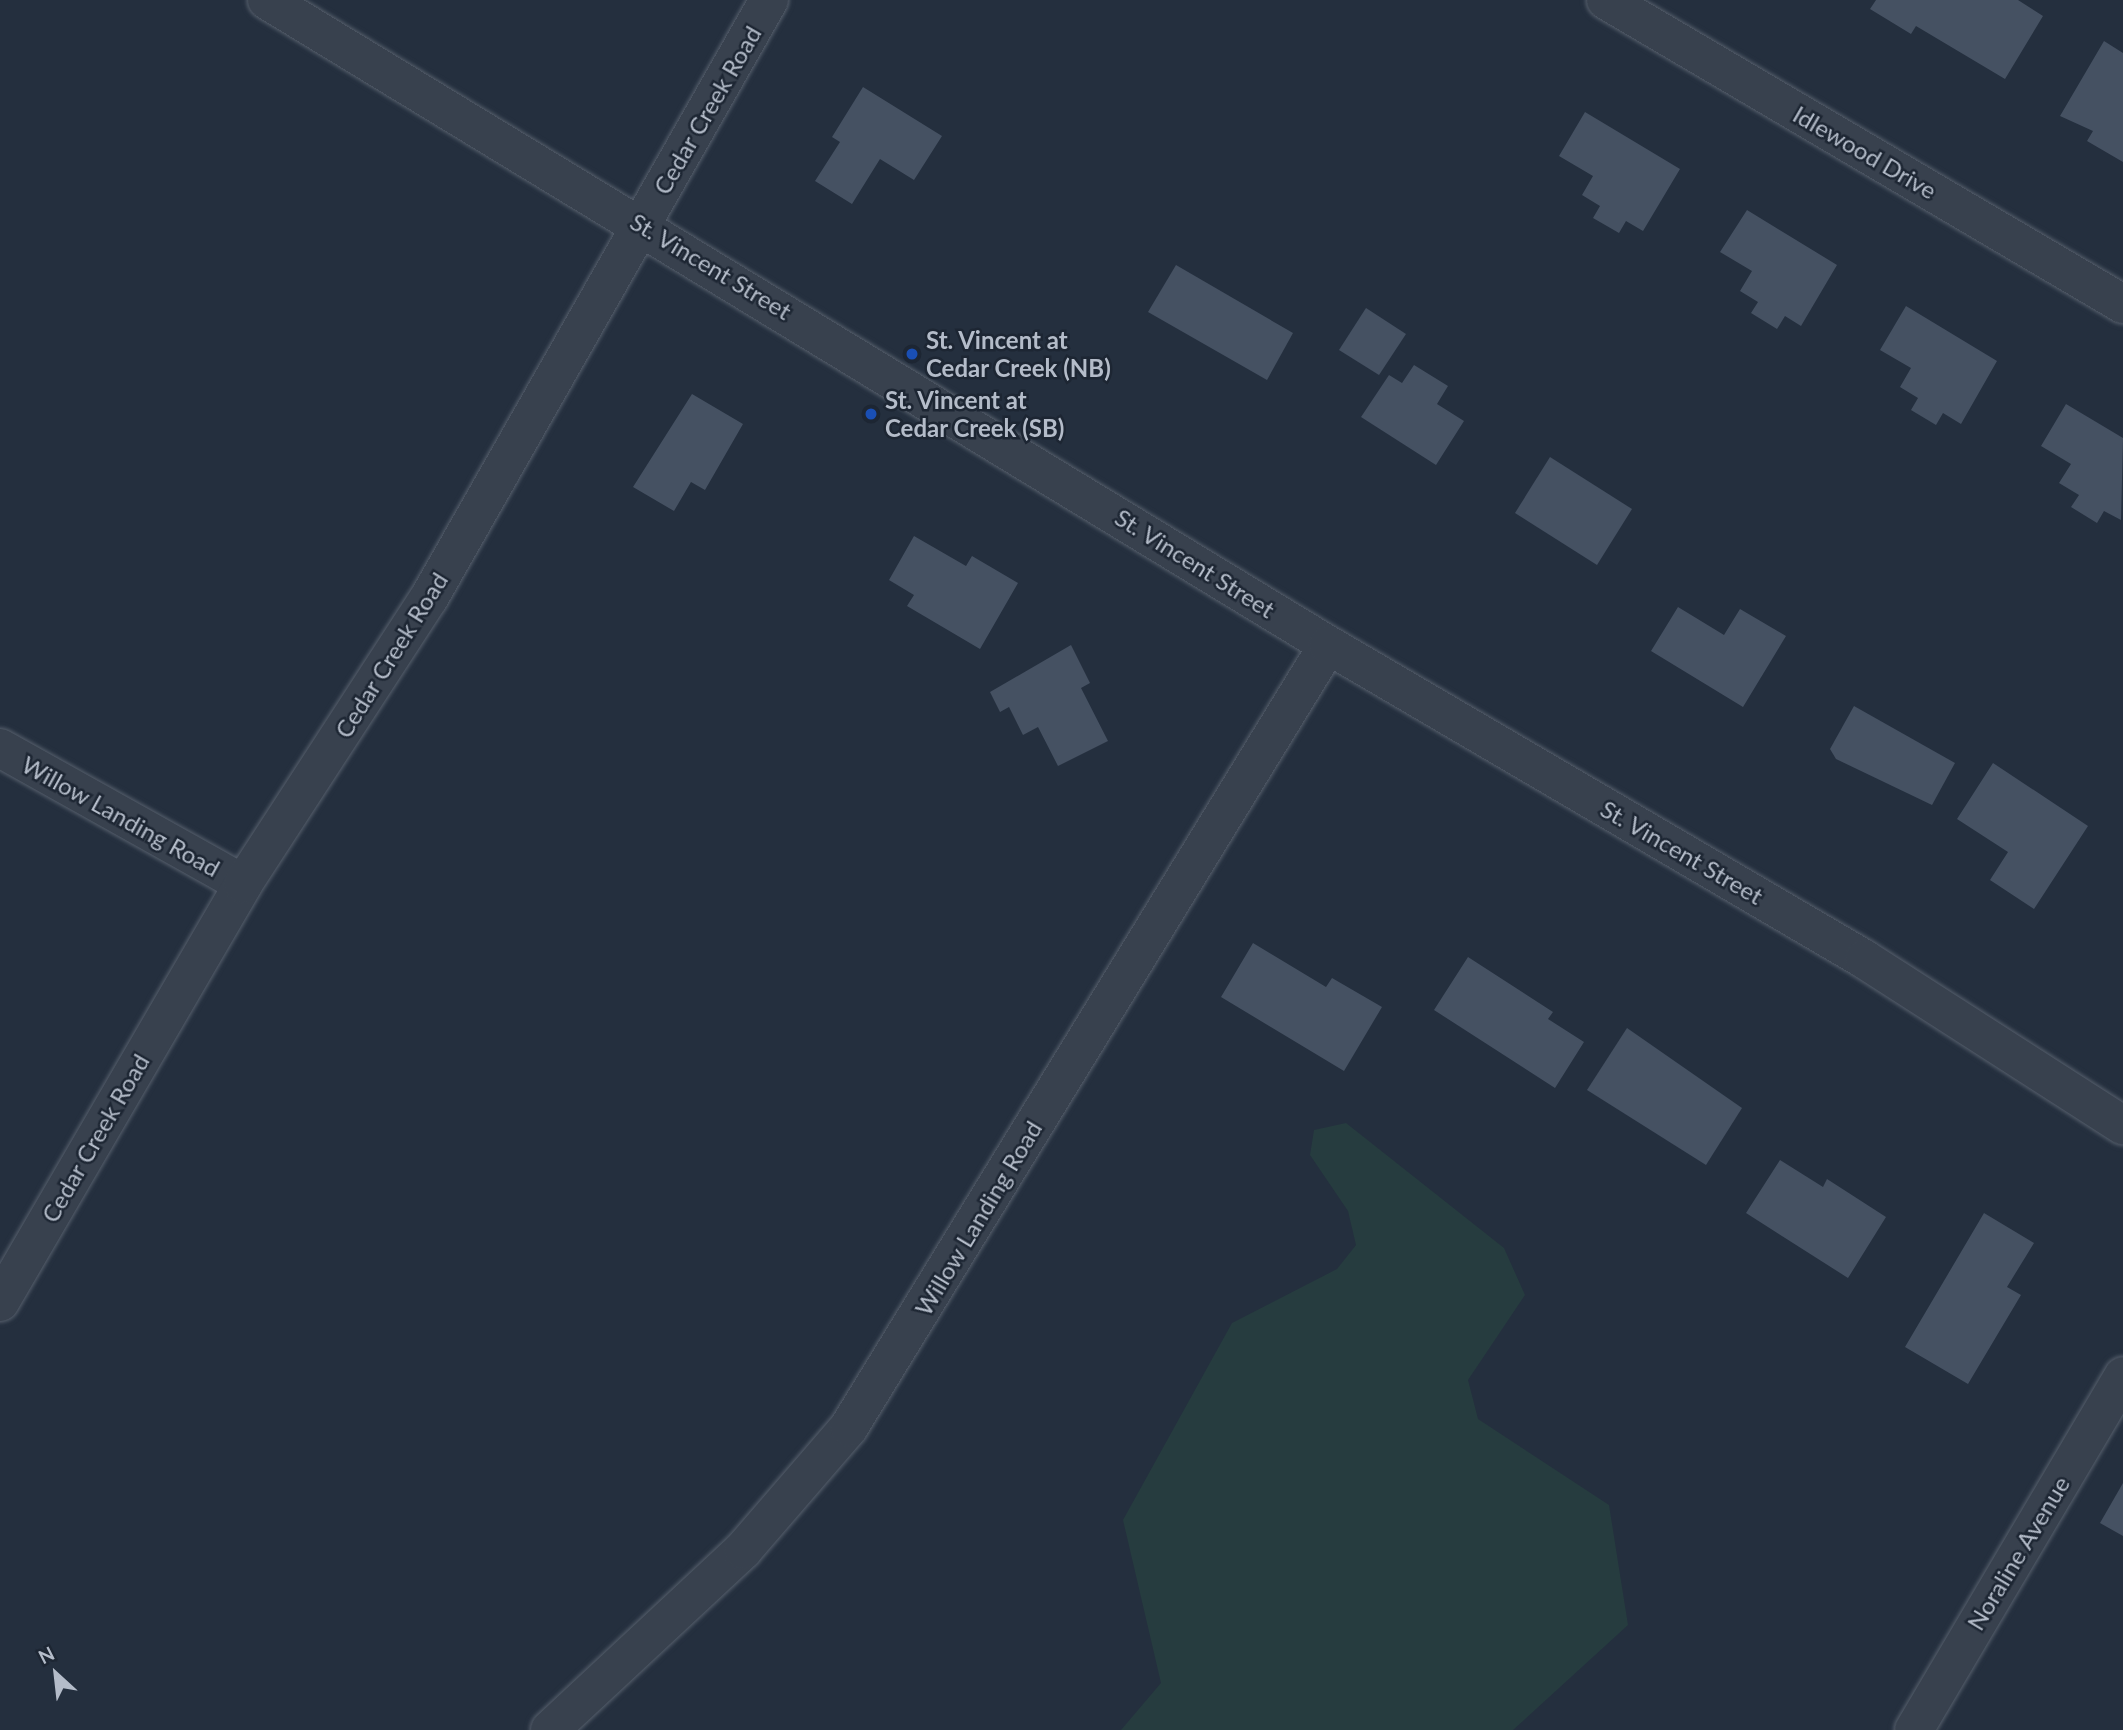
<!DOCTYPE html>
<html>
<head>
<meta charset="utf-8">
<style>
	body { margin:0 }
	#map { position:relative; width:2123px; height:1730px; overflow:hidden; background:#242f3e; font-family:Lato,sans-serif }
	div>[style] { position:absolute }
	.green>* { inset:0; background:#263c3f }
	.building>* { inset:0; background:#455162 }
	.roads { filter:drop-shadow(0 0 2px #565f6c) drop-shadow(0 0 2px #565f6c) }
	.minor>* { height:38px; margin:-19px; padding:0 19px; transform-origin:19px; border-radius:19px; background:#38414e }
	.tertiary>* { height:38px; margin:-19px; padding:0 19px; transform-origin:19px; border-radius:19px; background:#38414e }
	.dots>* { width:19px; height:19px; translate:-50% -50%; box-sizing:border-box; border:4px solid #1d2633; border-radius:50% }
	span { translate:-50% -50%; white-space:nowrap; text-align:center; line-height:1.15; -webkit-text-stroke:5px #1d2633; paint-order:stroke }
	.street-label { font-size:24px; color:#b4bcc9 }
	.poi-label { font-size:24px; color:#b4bcc9; font-weight:700 }
	.left { translate:0 -50%; text-align:left }
	.north { position:absolute; left:21px; top:1639px; width:70px; height:70px; -webkit-text-stroke:5px #1d2633; paint-order:stroke; rotate:333deg; font-size:19px; font-weight:700; line-height:28px; text-align:center; color:#b4bcc9 }
	.north::after { content:''; display:block; margin:auto; width:24px; height:32px; background:#b4bcc9; clip-path:polygon(50% 0,100% 100%,50% 72%,0 100%) }
</style>
</head>
<body>
<div id="map">
	<div class="green">
		<div style="clip-path:polygon(1346px 1123px,1504px 1248px,1525px 1295px,1468px 1380px,1478px 1419px,1609px 1505px,1628px 1625px,1513px 1730px,1121px 1730px,1161px 1683px,1123px 1520px,1232px 1323px,1337px 1269px,1356px 1245px,1348px 1211px,1310px 1155px,1314px 1130px)"></div>
	</div>
	<div class="building">
		<div style="clip-path:polygon(1876px 0,2018px 0,2043px 16px,2005px 79px,1916px 26px,1911px 34px,1870px 9px)"></div>
		<div style="clip-path:polygon(2104px 41px,2123px 53px,2123px 162px,2087px 141px,2093px 131px,2060px 116px)"></div>
		<div style="clip-path:polygon(863px 87px,942px 136px,914px 180px,880px 159px,852px 204px,815px 181px,840px 142px,832px 137px)"></div>
		<div style="clip-path:polygon(1585px 112px,1680px 169px,1643px 231px,1626px 221px,1619px 233px,1593px 218px,1600px 206px,1582px 195px,1593px 176px,1559px 156px)"></div>
		<div style="clip-path:polygon(1747px 210px,1837px 265px,1801px 326px,1785px 316px,1777px 329px,1751px 313px,1758px 302px,1740px 291px,1752px 271px,1720px 252px)"></div>
		<div style="clip-path:polygon(1176px 265px,1293px 333px,1267px 380px,1148px 312px)"></div>
		<div style="clip-path:polygon(1906px 306px,1997px 361px,1961px 424px,1943px 413px,1936px 425px,1911px 410px,1918px 398px,1900px 387px,1911px 368px,1880px 350px)"></div>
		<div style="clip-path:polygon(1366px 308px,1406px 334px,1379px 375px,1339px 350px)"></div>
		<div style="clip-path:polygon(1414px 365px,1448px 386px,1437px 404px,1464px 421px,1436px 465px,1361px 417px,1389px 375px,1402px 383px)"></div>
		<div style="clip-path:polygon(692px 394px,743px 424px,705px 490px,691px 482px,674px 511px,633px 487px)"></div>
		<div style="clip-path:polygon(2066px 404px,2123px 438px,2121px 520px,2104px 511px,2097px 523px,2071px 507px,2079px 495px,2059px 483px,2071px 464px,2041px 446px)"></div>
		<div style="clip-path:polygon(1550px 457px,1632px 509px,1597px 565px,1515px 513px)"></div>
		<div style="clip-path:polygon(914px 536px,966px 566px,972px 556px,1018px 583px,980px 649px,907px 606px,914px 595px,889px 580px)"></div>
		<div style="clip-path:polygon(1678px 607px,1724px 635px,1740px 609px,1786px 636px,1743px 707px,1651px 651px)"></div>
		<div style="clip-path:polygon(1071px 645px,1090px 683px,1081px 688px,1108px 741px,1058px 766px,1038px 727px,1023px 735px,1009px 707px,1000px 712px,990px 692px)"></div>
		<div style="clip-path:polygon(1854px 706px,1955px 763px,1932px 805px,1836px 759px,1830px 749px)"></div>
		<div style="clip-path:polygon(1993px 763px,2088px 826px,2034px 909px,1990px 880px,2008px 852px,1957px 819px)"></div>
		<div style="clip-path:polygon(1253px 943px,1326px 987px,1332px 978px,1382px 1007px,1344px 1071px,1221px 997px)"></div>
		<div style="clip-path:polygon(1468px 957px,1553px 1012px,1548px 1019px,1584px 1042px,1555px 1088px,1434px 1010px)"></div>
		<div style="clip-path:polygon(1627px 1028px,1742px 1108px,1706px 1165px,1587px 1090px)"></div>
		<div style="clip-path:polygon(1780px 1160px,1823px 1187px,1827px 1179px,1886px 1217px,1848px 1278px,1746px 1213px)"></div>
		<div style="clip-path:polygon(1984px 1213px,2034px 1243px,2007px 1287px,2021px 1295px,1968px 1384px,1905px 1347px)"></div>
		<div style="clip-path:polygon(2123px 1483px,2123px 1536px,2100px 1523px)"></div>
	</div>
	<div class="roads">
		<div class="minor">
			<div style="left:1606px;top:0;width:600px;rotate:30.46deg"></div>
			<div style="left:0;top:748px;width:278px;rotate:29.2deg"></div>
			<div style="left:0;top:1302px;width:484px;rotate:-59.8deg"></div>
			<div style="left:243px;top:884px;width:341px;rotate:-57deg"></div>
			<div style="left:429px;top:598px;width:688px;rotate:-60.38deg"></div>
			<div style="left:550px;top:1730px;width:264px;rotate:-43deg"></div>
			<div style="left:743px;top:1550px;width:162px;rotate:-49.2deg"></div>
			<div style="left:849px;top:1427px;width:917px;rotate:-58.51deg"></div>
			<div style="left:1914px;top:1730px;width:411px;rotate:-59.4deg"></div>
		</div>
		<div class="tertiary">
			<div style="left:267px;top:0;width:1242px;rotate:31.3deg"></div>
			<div style="left:1328px;top:645px;width:621px;rotate:30.36deg"></div>
			<div style="left:1864px;top:959px;width:308px;rotate:32.7deg"></div>
		</div>
	</div>
	<div class="dots">
		<div style="left:912px;top:354px;background:#1a4fb4"></div>
		<div style="left:871px;top:414px;background:#1a4fb4"></div>
	</div>
	<div class="street-label">
		<span style="left:707px;top:110px;rotate:-60deg">Cedar Creek Road</span>
		<span style="left:1865px;top:152px;rotate:30deg">Idlewood Drive</span>
		<span style="left:711px;top:266px;rotate:31deg">St. Vincent Street</span>
		<span style="left:1195px;top:563px;rotate:32deg">St. Vincent Street</span>
		<span style="left:391px;top:655px;rotate:-58deg">Cedar Creek Road</span>
		<span style="left:121px;top:816px;rotate:29deg">Willow Landing Road</span>
		<span style="left:1682px;top:852px;rotate:30deg">St. Vincent Street</span>
		<span style="left:95px;top:1138px;rotate:-60deg">Cedar Creek Road</span>
		<span style="left:978px;top:1218px;rotate:-59deg">Willow Landing Road</span>
		<span style="left:2018px;top:1553px;rotate:-59deg">Noraline Avenue</span>
	</div>
	<div class="poi-label">
		<span class="left" style="left:926px;top:354px">St. Vincent at<br>Cedar Creek (NB)</span>
		<span class="left" style="left:885px;top:414px">St. Vincent at<br>Cedar Creek (SB)</span>
	</div>
	<div class="north">N</div>
</div>
</body>
</html>
